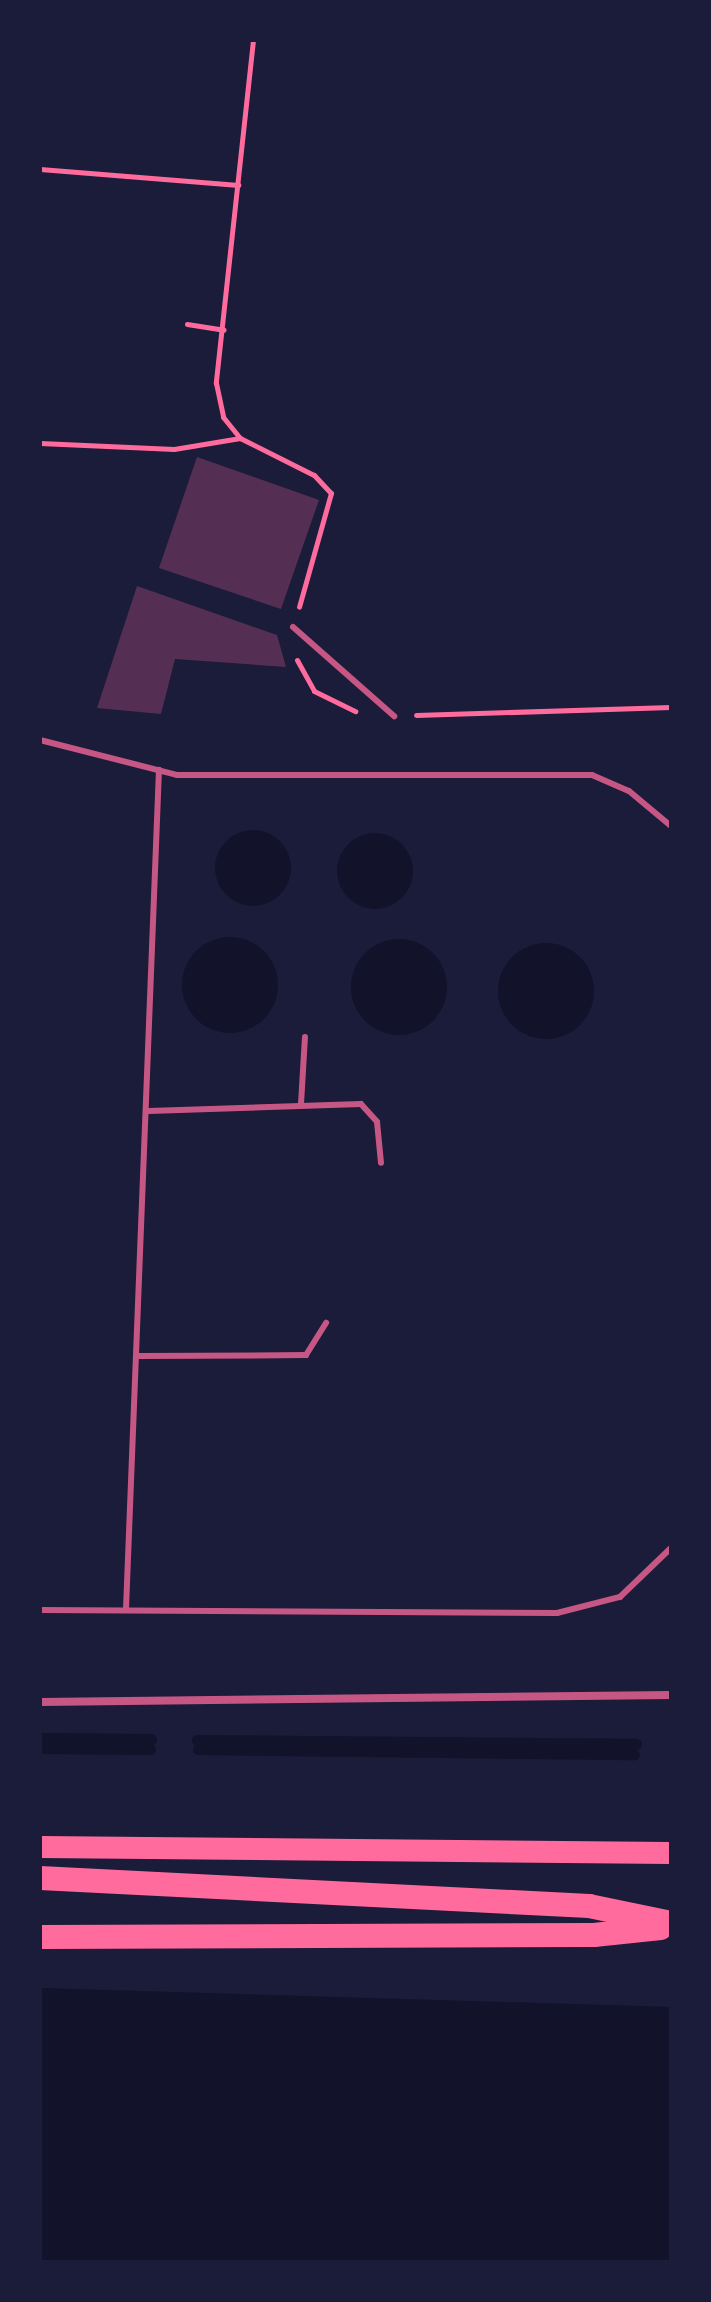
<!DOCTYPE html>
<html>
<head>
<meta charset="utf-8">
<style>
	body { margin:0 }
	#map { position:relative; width:711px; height:2302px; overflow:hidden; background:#1b1b3a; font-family:"PT Sans",sans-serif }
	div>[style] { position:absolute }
	.water>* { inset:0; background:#12122b }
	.round { border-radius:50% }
	.stream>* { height:11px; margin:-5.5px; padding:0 5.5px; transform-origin:5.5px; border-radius:5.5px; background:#12122b }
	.building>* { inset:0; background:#542f53 }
	.path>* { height:5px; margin:-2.5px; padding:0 2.5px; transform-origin:2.5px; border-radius:2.5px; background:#ff6b9d }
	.service>* { height:6px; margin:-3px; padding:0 3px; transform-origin:3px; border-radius:3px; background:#c65784 }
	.minor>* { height:8px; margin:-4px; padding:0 4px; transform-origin:4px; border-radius:4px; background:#c65784 }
	.trunk>* { height:22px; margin:-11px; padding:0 11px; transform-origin:11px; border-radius:11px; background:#ff6b9d }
	.motorway>* { height:24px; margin:-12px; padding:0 12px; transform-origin:12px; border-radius:12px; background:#ff6b9d }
	span { translate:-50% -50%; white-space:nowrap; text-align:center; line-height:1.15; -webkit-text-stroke:7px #1b1b3a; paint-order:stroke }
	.frame { position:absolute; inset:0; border:42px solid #1b1b3a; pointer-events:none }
</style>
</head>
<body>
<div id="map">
	<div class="water">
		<div class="round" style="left:215px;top:830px;width:76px;height:76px"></div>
		<div class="round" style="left:337px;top:833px;width:76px;height:76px"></div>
		<div class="round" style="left:182px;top:937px;width:96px;height:96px"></div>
		<div class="round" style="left:351px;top:939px;width:96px;height:96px"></div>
		<div class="round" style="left:498px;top:943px;width:96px;height:96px"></div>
		<div style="clip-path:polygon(40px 1988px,671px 2007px,671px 2262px,40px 2262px)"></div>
	</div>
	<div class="stream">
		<div style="left:40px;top:1738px;width:111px;rotate:0.5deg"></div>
		<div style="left:197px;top:1740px;width:439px;rotate:0.5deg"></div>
		<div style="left:40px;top:1748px;width:110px;rotate:0.5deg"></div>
		<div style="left:198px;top:1749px;width:436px;rotate:0.7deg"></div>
	</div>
	<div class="building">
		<div style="clip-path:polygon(197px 457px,319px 500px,281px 609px,159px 568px)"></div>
		<div style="clip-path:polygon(137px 586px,277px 635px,286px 667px,175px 659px,161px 714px,97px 708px)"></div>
	</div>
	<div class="path">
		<div style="left:253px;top:40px;width:345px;rotate:96.2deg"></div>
		<div style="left:216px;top:383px;width:35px;rotate:78deg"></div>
		<div style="left:223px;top:417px;width:27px;rotate:51deg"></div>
		<div style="left:240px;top:438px;width:83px;rotate:26.6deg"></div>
		<div style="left:314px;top:475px;width:25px;rotate:47deg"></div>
		<div style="left:331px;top:493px;width:118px;rotate:105.7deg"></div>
		<div style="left:40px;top:169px;width:199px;rotate:4.6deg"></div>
		<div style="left:187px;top:324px;width:37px;rotate:9deg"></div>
		<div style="left:40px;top:443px;width:134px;rotate:2.6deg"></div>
		<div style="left:174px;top:449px;width:67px;rotate:-9.5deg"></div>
		<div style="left:297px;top:660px;width:35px;rotate:61deg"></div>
		<div style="left:314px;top:691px;width:46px;rotate:26deg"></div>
		<div style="left:416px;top:715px;width:255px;rotate:-1.8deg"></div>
	</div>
	<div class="service">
		<div style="left:293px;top:627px;width:135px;rotate:41.4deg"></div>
		<div style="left:40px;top:740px;width:141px;rotate:14.3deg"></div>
		<div style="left:177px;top:775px;width:415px"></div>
		<div style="left:592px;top:775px;width:40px;rotate:23.4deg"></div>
		<div style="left:629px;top:791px;width:55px;rotate:39.8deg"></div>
		<div style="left:301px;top:1104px;width:67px;rotate:-86.6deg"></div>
		<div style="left:149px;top:1111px;width:212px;rotate:-1.9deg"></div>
		<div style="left:361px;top:1104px;width:24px;rotate:48deg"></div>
		<div style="left:377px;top:1122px;width:41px;rotate:84.4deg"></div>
		<div style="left:138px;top:1356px;width:168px;rotate:-0.3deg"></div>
		<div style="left:306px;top:1355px;width:38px;rotate:-58deg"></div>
		<div style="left:126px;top:1609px;width:840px;rotate:-87.75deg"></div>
		<div style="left:40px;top:1610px;width:517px;rotate:0.33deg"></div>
		<div style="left:557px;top:1613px;width:65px;rotate:-14.3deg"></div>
		<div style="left:620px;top:1597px;width:71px;rotate:-43.9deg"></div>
	</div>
	<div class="minor">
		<div style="left:40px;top:1702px;width:631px;rotate:-0.64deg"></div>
	</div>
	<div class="trunk">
		<div style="left:40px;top:1847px;width:631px;rotate:0.54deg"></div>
	</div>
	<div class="motorway">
		<div style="left:40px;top:1878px;width:550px;rotate:2.92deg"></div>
		<div style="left:589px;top:1906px;width:84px;rotate:11.7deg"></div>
		<div style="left:40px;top:1937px;width:554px;rotate:-0.21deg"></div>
		<div style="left:594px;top:1935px;width:67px;rotate:-6deg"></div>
	</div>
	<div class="frame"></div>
</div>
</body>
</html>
